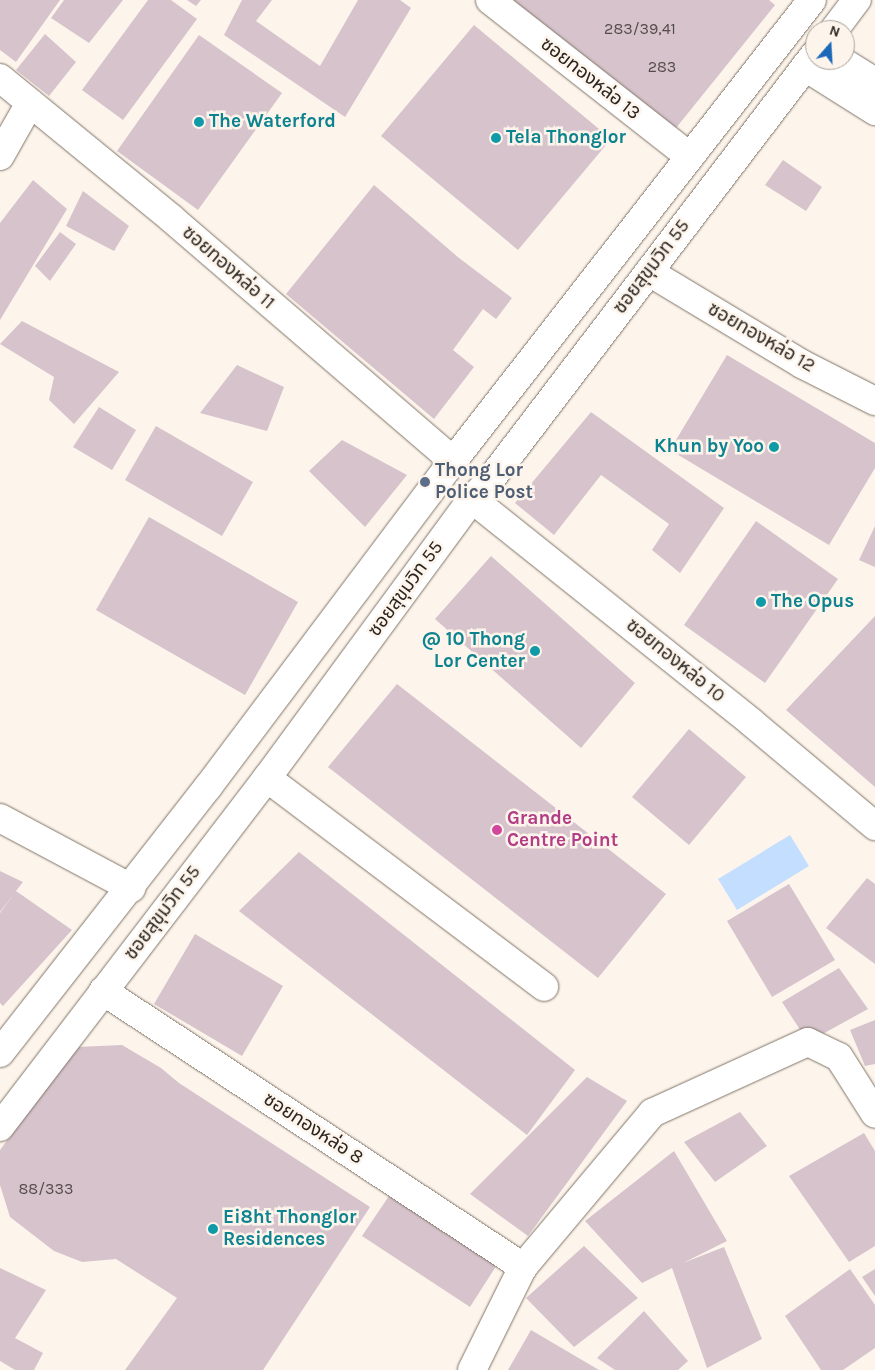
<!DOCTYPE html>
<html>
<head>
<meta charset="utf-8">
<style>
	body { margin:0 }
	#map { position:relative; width:875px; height:1370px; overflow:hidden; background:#fdf5ec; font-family:Karla,"Noto Sans Thai",sans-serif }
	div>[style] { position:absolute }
	.water>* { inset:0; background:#c3defe }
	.building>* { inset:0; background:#d6c3cc }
	.roads { filter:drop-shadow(0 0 1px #807467) drop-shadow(0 0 1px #807467) }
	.minor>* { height:28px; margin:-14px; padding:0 14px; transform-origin:14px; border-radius:14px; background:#fff }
	.tertiary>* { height:28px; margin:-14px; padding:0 14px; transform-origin:14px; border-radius:14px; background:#fff }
	.secondary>* { height:28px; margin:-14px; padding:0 14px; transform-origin:14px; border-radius:14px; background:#fff }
	.dots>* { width:14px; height:14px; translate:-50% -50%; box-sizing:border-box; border:2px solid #fdf5ec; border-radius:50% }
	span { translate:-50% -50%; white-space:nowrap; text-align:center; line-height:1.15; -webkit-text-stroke:5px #fdf5ec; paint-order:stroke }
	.number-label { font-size:16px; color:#544c4a }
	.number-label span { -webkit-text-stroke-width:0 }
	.street-label { font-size:19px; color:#29241f }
	.culture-label { font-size:19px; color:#0d838f; font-weight:700 }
	.left { translate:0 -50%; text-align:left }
	.right { translate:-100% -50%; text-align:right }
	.service-label { font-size:19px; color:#4e5e75; font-weight:700 }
	.hotel-label { font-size:19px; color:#b23c85; font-weight:700 }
	.north { position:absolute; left:805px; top:20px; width:50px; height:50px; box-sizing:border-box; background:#fdf5ec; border:1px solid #a8a19a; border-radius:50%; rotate:19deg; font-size:14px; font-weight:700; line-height:20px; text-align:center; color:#29241f }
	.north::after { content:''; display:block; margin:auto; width:18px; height:22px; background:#1c69b8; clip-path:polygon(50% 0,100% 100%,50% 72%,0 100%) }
</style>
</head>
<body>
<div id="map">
	<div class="water">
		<div style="clip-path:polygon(790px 835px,809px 866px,737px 910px,718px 879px)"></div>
	</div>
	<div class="building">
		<div style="clip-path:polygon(0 0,60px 0,16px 62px,0 50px)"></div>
		<div style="clip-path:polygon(64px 0,123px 0,89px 43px,51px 18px)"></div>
		<div style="clip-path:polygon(148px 0,171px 0,197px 19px,123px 120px,82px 90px)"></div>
		<div style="clip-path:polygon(187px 0,201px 0,196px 6px)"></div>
		<div style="clip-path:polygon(242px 0,272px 0,256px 21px,320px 66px,358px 0,400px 0,411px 8px,345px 117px,224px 35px)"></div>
		<div style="clip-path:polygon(513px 0,769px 0,775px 5px,676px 128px)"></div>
		<div style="clip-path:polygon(474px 25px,611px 139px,518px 250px,381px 136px)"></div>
		<div style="clip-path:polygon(45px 34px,76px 62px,49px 96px,16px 70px)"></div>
		<div style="clip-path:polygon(199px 35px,282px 93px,198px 210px,117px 151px)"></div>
		<div style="clip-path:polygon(783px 160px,822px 187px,806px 211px,765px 185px)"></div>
		<div style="clip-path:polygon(33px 180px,67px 209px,0 320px,0 223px)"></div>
		<div style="clip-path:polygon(374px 185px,459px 258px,512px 298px,496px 319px,483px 309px,453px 350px,474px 367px,434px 419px,286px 294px)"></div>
		<div style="clip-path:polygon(83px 191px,129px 226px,114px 251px,66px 226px)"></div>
		<div style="clip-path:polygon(60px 232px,76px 244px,50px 281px,35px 266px)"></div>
		<div style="clip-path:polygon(22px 321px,119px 372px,74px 424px,49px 400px,54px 377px,0 344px)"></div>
		<div style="clip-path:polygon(727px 355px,875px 443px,875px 468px,829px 545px,670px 450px)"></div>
		<div style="clip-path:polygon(237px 365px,284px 387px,267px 431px,200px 413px)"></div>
		<div style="clip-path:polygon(99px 407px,136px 430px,112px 470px,73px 447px)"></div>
		<div style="clip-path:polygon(591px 412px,724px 508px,680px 573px,652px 550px,669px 524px,601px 475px,554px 535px,515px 503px)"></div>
		<div style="clip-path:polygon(156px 426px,253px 482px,222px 536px,125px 480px)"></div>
		<div style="clip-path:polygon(342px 440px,407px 475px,365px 527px,309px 471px)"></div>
		<div style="clip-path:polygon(149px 517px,298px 602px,245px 695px,96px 610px)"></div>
		<div style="clip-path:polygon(756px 521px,838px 579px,765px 683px,684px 625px)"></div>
		<div style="clip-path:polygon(875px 526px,875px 567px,859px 560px)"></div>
		<div style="clip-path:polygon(491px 556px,635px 683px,581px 748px,435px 619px)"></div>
		<div style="clip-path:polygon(875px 616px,875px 787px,786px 710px)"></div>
		<div style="clip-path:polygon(397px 684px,666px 894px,598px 978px,328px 767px)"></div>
		<div style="clip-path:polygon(689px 729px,746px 777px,689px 845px,632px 797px)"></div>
		<div style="clip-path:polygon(299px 852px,575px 1070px,527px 1135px,239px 911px)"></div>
		<div style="clip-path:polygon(0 871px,23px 882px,16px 891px,72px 930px,3px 1006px,0 1003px,0 913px,14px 894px,0 912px)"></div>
		<div style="clip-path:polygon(867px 878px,875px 884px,875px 964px,826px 928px)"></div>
		<div style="clip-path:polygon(789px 884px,835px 960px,772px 997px,727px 921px)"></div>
		<div style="clip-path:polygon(195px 934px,283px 986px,242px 1056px,154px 1004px)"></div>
		<div style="clip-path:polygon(839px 968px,868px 1009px,808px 1042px,782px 1002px)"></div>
		<div style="clip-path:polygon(875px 1020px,875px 1064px,865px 1066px,850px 1030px)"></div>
		<div style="clip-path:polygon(122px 1045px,161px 1068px,179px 1083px,370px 1207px,263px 1370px,125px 1370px,177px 1298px,116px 1259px,82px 1262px,54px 1251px,10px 1217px,0 1185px,0 1150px,76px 1047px)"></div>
		<div style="clip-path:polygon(587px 1077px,627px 1101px,528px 1236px,470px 1194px)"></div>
		<div style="clip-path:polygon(740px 1112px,767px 1146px,715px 1182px,684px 1142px)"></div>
		<div style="clip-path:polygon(864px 1133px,875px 1151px,875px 1246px,849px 1262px,789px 1176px)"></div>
		<div style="clip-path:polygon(674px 1151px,727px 1241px,683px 1263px,724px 1247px,762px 1339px,707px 1368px,672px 1268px,642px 1283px,585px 1221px)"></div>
		<div style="clip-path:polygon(393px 1190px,500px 1260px,470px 1307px,362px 1236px)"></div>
		<div style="clip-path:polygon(584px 1246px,638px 1298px,574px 1347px,526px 1298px)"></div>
		<div style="clip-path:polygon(0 1268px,46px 1290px,15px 1338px,43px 1353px,34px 1370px,15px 1370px,0 1361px)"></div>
		<div style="clip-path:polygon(850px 1269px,875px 1305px,875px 1348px,843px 1370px,821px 1370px,785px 1316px)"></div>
		<div style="clip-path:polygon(875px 1269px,875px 1296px,862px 1277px)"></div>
		<div style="clip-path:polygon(644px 1311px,688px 1361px,678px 1370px,615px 1370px,597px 1358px)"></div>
		<div style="clip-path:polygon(531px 1330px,599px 1370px,508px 1370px)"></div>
	</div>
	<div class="roads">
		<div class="minor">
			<div style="left:840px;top:60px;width:41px;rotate:32.2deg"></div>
			<div style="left:805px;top:67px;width:83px;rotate:32.2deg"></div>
			<div style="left:0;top:78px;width:222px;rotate:39.3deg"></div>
			<div style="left:172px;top:219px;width:371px;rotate:40.7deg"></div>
			<div style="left:0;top:156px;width:61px;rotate:-60.5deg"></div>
			<div style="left:649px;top:272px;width:179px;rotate:31deg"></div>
			<div style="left:802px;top:364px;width:82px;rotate:26.9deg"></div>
			<div style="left:267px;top:778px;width:347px;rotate:37deg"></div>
			<div style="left:0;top:818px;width:149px;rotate:28.1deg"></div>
			<div style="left:103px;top:991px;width:503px;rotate:33.31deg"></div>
			<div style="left:472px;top:1370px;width:115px;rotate:-63.7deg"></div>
			<div style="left:523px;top:1267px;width:201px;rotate:-50deg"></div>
			<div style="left:652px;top:1113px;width:171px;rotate:-24.5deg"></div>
			<div style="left:808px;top:1042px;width:34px;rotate:26deg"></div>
			<div style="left:839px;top:1057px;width:67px;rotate:57.7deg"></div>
		</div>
		<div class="tertiary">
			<div style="left:490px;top:0;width:254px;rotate:38.1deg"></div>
			<div style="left:472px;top:499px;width:357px;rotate:38.6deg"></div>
			<div style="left:751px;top:722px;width:162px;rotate:40deg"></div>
		</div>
		<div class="secondary">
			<div style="left:834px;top:30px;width:38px;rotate:-53deg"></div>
			<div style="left:0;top:1053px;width:338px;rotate:-52deg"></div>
			<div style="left:208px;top:787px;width:408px;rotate:-53.1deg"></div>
			<div style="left:453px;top:461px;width:584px;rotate:-52.09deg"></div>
			<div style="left:0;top:1127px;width:439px;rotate:-52.6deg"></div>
			<div style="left:267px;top:778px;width:346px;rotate:-53.7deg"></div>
			<div style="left:472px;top:499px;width:28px;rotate:-46deg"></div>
			<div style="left:491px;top:479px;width:534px;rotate:-52.68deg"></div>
		</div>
	</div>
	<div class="dots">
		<div style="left:199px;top:122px;background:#0f9aa8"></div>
		<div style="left:496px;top:138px;background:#0f9aa8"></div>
		<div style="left:774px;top:447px;background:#0f9aa8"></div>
		<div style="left:425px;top:482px;background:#5c6f8a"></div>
		<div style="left:761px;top:602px;background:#0f9aa8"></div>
		<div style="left:535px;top:651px;background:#0f9aa8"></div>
		<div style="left:497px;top:830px;background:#d1479c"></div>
		<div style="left:213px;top:1229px;background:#0f9aa8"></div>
	</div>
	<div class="number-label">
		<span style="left:640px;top:29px">283/39,41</span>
		<span style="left:662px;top:67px">283</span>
		<span style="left:46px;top:1189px">88/333</span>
	</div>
	<div class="street-label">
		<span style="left:590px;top:79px;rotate:38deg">ซอยทองหล่อ 13</span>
		<span style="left:652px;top:267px;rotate:-53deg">ซอยสุขุมวิท 55</span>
		<span style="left:228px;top:268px;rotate:41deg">ซอยทองหล่อ 11</span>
		<span style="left:761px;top:338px;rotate:30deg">ซอยทองหล่อ 12</span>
		<span style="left:406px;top:589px;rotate:-54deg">ซอยสุขุมวิท 55</span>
		<span style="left:675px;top:661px;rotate:39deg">ซอยทองหล่อ 10</span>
		<span style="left:163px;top:913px;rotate:-53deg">ซอยสุขุมวิท 55</span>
		<span style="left:313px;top:1129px;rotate:33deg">ซอยทองหล่อ 8</span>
	</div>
	<div class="culture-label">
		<span class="left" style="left:209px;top:122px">The Waterford</span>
		<span class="left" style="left:506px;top:138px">Tela Thonglor</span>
		<span class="right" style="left:764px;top:447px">Khun by Yoo</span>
		<span class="left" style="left:771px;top:602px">The Opus</span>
		<span class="right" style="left:525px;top:651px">@ 10 Thong<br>Lor Center</span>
		<span class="left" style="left:223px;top:1229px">Ei8ht Thonglor<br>Residences</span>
	</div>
	<div class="service-label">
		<span class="left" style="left:435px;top:482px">Thong Lor<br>Police Post</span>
	</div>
	<div class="hotel-label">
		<span class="left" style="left:507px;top:830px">Grande<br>Centre Point</span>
	</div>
	<div class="north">N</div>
</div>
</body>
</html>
